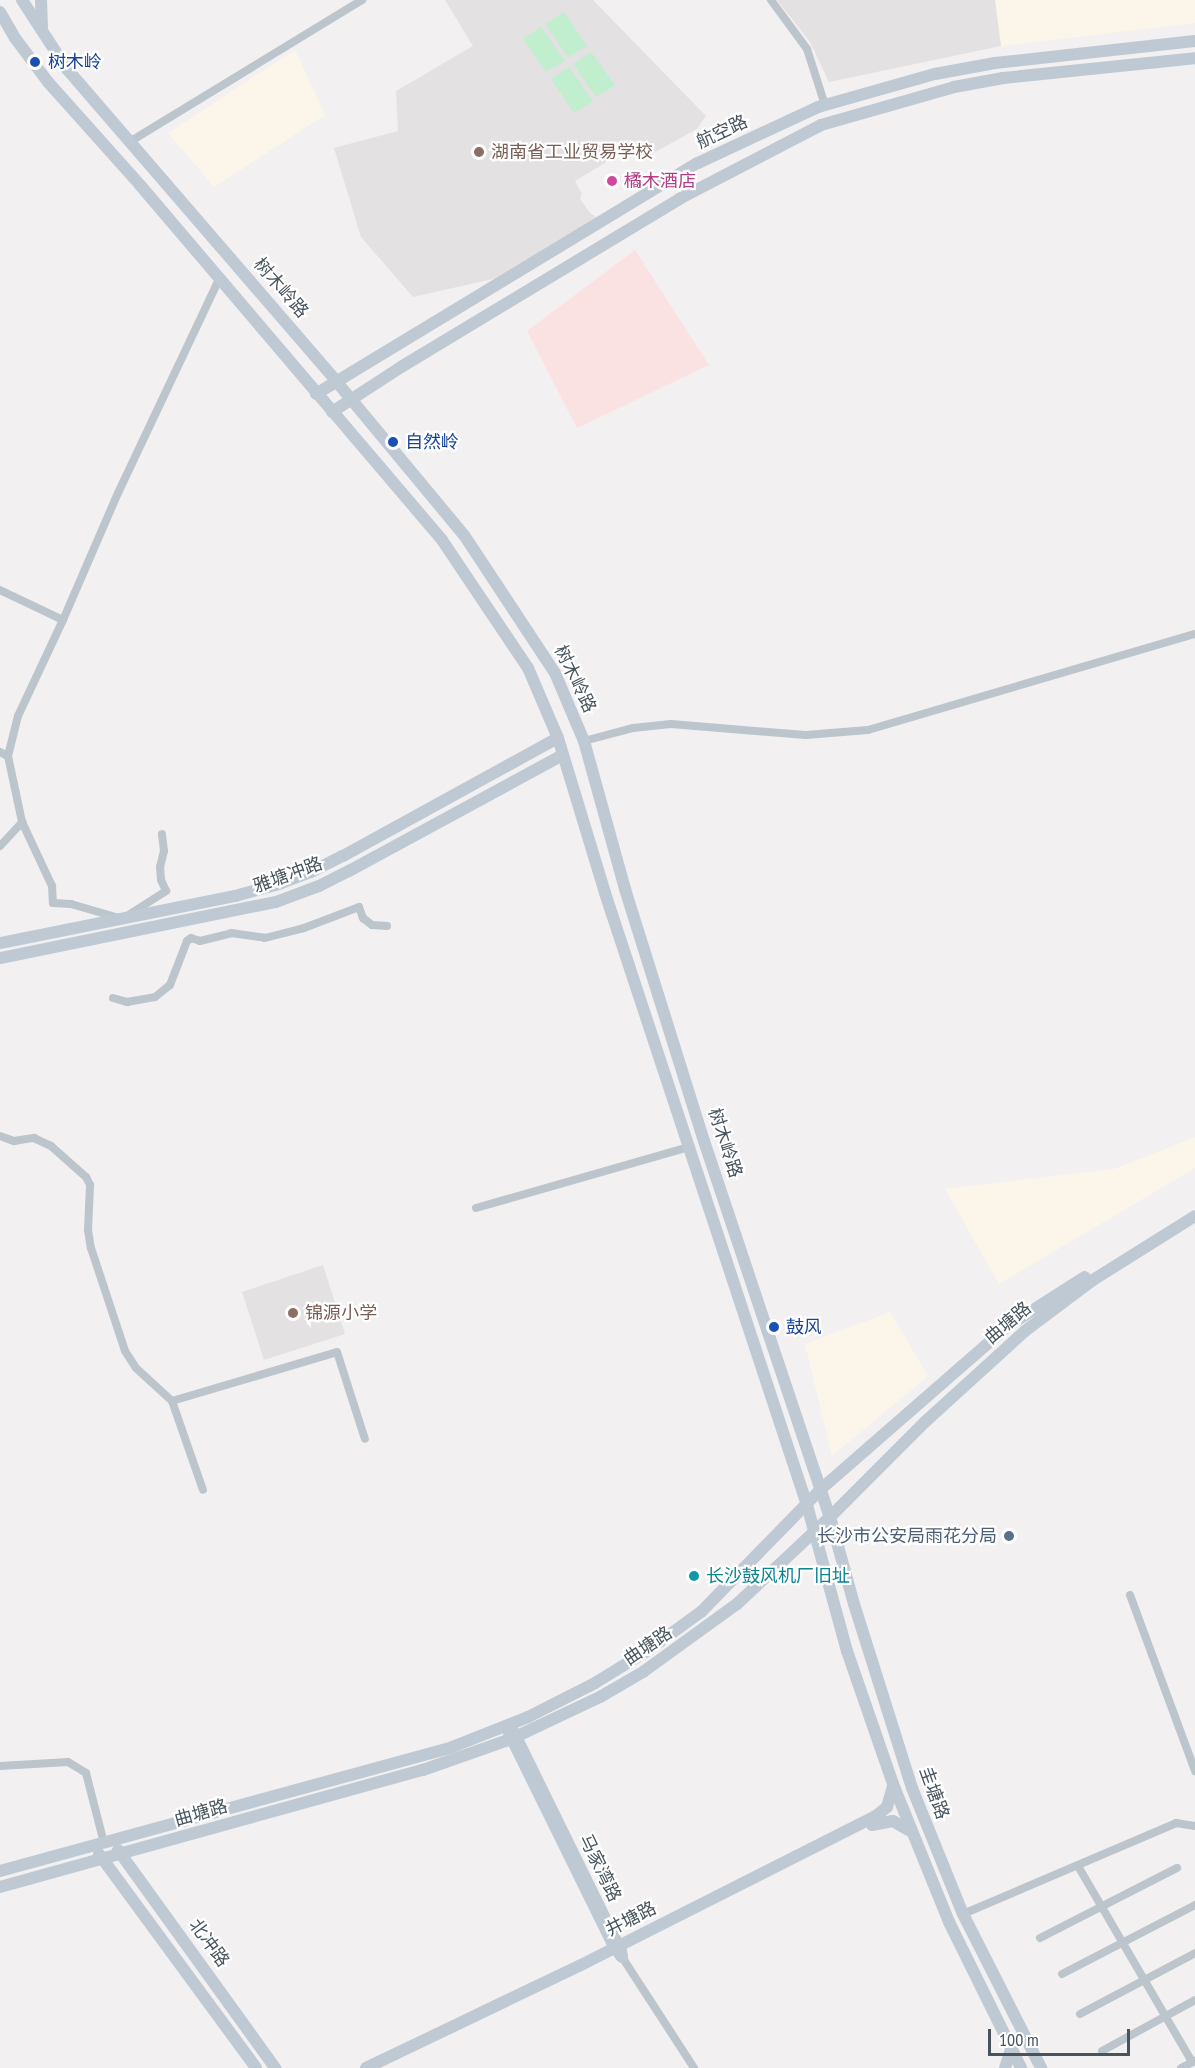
<!DOCTYPE html>
<html>
<head>
<meta charset="utf-8">
<style>
	body { margin:0 }
	#map { position:relative; width:1195px; height:2068px; overflow:hidden; background:#f2f0f0; font-family:"PT Sans Narrow","Noto Sans SC",sans-serif }
	div>[style] { position:absolute }
	.commercial>* { inset:0; background:#fcf5ea }
	.education>* { inset:0; background:#e3e1e2 }
	.medical>* { inset:0; background:#fae2e2 }
	.green>* { inset:0; background:#c0eecf }
	.street>* { height:8px; margin:-4px; padding:0 4px; transform-origin:4px; border-radius:4px; background:#bcc5cc }
	.secondary>* { height:12px; margin:-6px; padding:0 6px; transform-origin:6px; border-radius:6px; background:#bec9d3 }
	.dots>* { width:16px; height:16px; translate:-50% -50%; box-sizing:border-box; border:3px solid #fff; border-radius:50% }
	span { translate:-50% -50%; white-space:nowrap; text-align:center; line-height:1.15; -webkit-text-stroke:4.5px #fff; paint-order:stroke }
	.transit-label { font-size:18px; color:#164399 }
	.left { translate:0 -50%; text-align:left }
	.street-label { font-size:18px; color:#48545d }
	.education-label { font-size:18px; color:#785e54 }
	.hotel-label { font-size:18px; color:#b23c85 }
	.service-label { font-size:18px; color:#4e5e75 }
	.right { translate:-100% -50%; text-align:right }
	.culture-label { font-size:18px; color:#0d838f }
	.scale { position:absolute; left:988px; top:2029px; width:142px; height:27px; box-sizing:border-box; border:3px solid #48545d; border-top:0; padding-left:8px; font-size:18px; line-height:21px; white-space:nowrap; color:#48545d; -webkit-text-stroke:4px #fff; paint-order:stroke }
</style>
</head>
<body>
<div id="map">
	<div class="commercial">
		<div style="clip-path:polygon(995px 0,1195px 0,1195px 23px,1001px 46px)"></div>
		<div style="clip-path:polygon(295px 50px,325px 115px,214px 187px,168px 133px)"></div>
		<div style="clip-path:polygon(1195px 1137px,1195px 1168px,999px 1284px,945px 1189px,1114px 1169px)"></div>
		<div style="clip-path:polygon(890px 1312px,928px 1376px,832px 1456px,805px 1344px)"></div>
	</div>
	<div class="education">
		<div style="clip-path:polygon(445px 0,593px 0,706px 116px,697px 129px,648px 156px,631px 147px,575px 181px,582px 194px,580px 199px,590px 213px,596px 217px,578px 229px,497px 278px,413px 297px,361px 237px,334px 148px,398px 131px,396px 91px,473px 46px)"></div>
		<div style="clip-path:polygon(777px 0,995px 0,1001px 46px,829px 82px,810px 42px)"></div>
		<div style="clip-path:polygon(323px 1265px,345px 1334px,264px 1360px,242px 1292px)"></div>
	</div>
	<div class="medical">
		<div style="clip-path:polygon(635px 250px,709px 365px,577px 428px,527px 331px)"></div>
	</div>
	<div class="green">
		<div style="clip-path:polygon(564px 12px,587px 46px,568px 57px,545px 24px)"></div>
		<div style="clip-path:polygon(541px 27px,565px 61px,546px 72px,523px 39px)"></div>
		<div style="clip-path:polygon(591px 52px,615px 85px,596px 97px,573px 64px)"></div>
		<div style="clip-path:polygon(569px 67px,593px 101px,574px 113px,551px 79px)"></div>
	</div>
	<div class="street">
		<div style="left:771px;top:0;width:61px;rotate:53.7deg"></div>
		<div style="left:807px;top:49px;width:59px;rotate:72.2deg"></div>
		<div style="left:131px;top:141px;width:271px;rotate:-31.4deg"></div>
		<div style="left:0;top:590px;width:70px;rotate:25.5deg"></div>
		<div style="left:584px;top:741px;width:51px;rotate:-14.9deg"></div>
		<div style="left:633px;top:728px;width:38px;rotate:-6deg"></div>
		<div style="left:671px;top:724px;width:135px;rotate:4.7deg"></div>
		<div style="left:806px;top:735px;width:62px;rotate:-4.6deg"></div>
		<div style="left:868px;top:730px;width:341px;rotate:-16.4deg"></div>
		<div style="left:0;top:752px;width:9px;rotate:27deg"></div>
		<div style="left:8px;top:756px;width:67px;rotate:78deg"></div>
		<div style="left:22px;top:822px;width:71px;rotate:64.9deg"></div>
		<div style="left:52px;top:886px;width:17px;rotate:87deg"></div>
		<div style="left:53px;top:903px;width:18px;rotate:3deg"></div>
		<div style="left:71px;top:904px;width:50px;rotate:16.3deg"></div>
		<div style="left:8px;top:756px;width:41px;rotate:-76deg"></div>
		<div style="left:18px;top:716px;width:106px;rotate:-64.9deg"></div>
		<div style="left:63px;top:620px;width:138px;rotate:-66.6deg"></div>
		<div style="left:118px;top:493px;width:237px;rotate:-64.7deg"></div>
		<div style="left:0;top:846px;width:33px;rotate:-47deg"></div>
		<div style="left:130px;top:914px;width:43px;rotate:-32.6deg"></div>
		<div style="left:166px;top:891px;width:12px;rotate:-114deg"></div>
		<div style="left:161px;top:880px;width:13px;rotate:-94deg"></div>
		<div style="left:160px;top:867px;width:16px;rotate:-76deg"></div>
		<div style="left:164px;top:851px;width:17px;rotate:-97deg"></div>
		<div style="left:113px;top:998px;width:15px;rotate:16deg"></div>
		<div style="left:127px;top:1002px;width:28px;rotate:-10deg"></div>
		<div style="left:155px;top:997px;width:19px;rotate:-39deg"></div>
		<div style="left:170px;top:985px;width:47px;rotate:-68.9deg"></div>
		<div style="left:187px;top:941px;width:5px;rotate:-37deg"></div>
		<div style="left:191px;top:938px;width:9px;rotate:18deg"></div>
		<div style="left:200px;top:941px;width:32px;rotate:-14deg"></div>
		<div style="left:231px;top:933px;width:34px;rotate:8deg"></div>
		<div style="left:265px;top:938px;width:40px;rotate:-14.4deg"></div>
		<div style="left:304px;top:928px;width:59px;rotate:-20.9deg"></div>
		<div style="left:359px;top:907px;width:12px;rotate:70deg"></div>
		<div style="left:363px;top:918px;width:11px;rotate:38deg"></div>
		<div style="left:372px;top:925px;width:15px;rotate:4deg"></div>
		<div style="left:0;top:1136px;width:15px;rotate:20deg"></div>
		<div style="left:14px;top:1141px;width:20px;rotate:-9deg"></div>
		<div style="left:34px;top:1138px;width:19px;rotate:25deg"></div>
		<div style="left:51px;top:1146px;width:47px;rotate:41.5deg"></div>
		<div style="left:86px;top:1177px;width:9px;rotate:63deg"></div>
		<div style="left:90px;top:1185px;width:45px;rotate:92.5deg"></div>
		<div style="left:88px;top:1230px;width:18px;rotate:81deg"></div>
		<div style="left:91px;top:1248px;width:108px;rotate:71.7deg"></div>
		<div style="left:125px;top:1351px;width:20px;rotate:57deg"></div>
		<div style="left:136px;top:1368px;width:49px;rotate:42.5deg"></div>
		<div style="left:172px;top:1401px;width:94px;rotate:70.8deg"></div>
		<div style="left:476px;top:1208px;width:222px;rotate:-16deg"></div>
		<div style="left:172px;top:1401px;width:172px;rotate:-16.5deg"></div>
		<div style="left:337px;top:1352px;width:91px;rotate:72.2deg"></div>
		<div style="left:1130px;top:1595px;width:188px;rotate:69.7deg"></div>
		<div style="left:0;top:1766px;width:68px;rotate:-3.4deg"></div>
		<div style="left:68px;top:1762px;width:21px;rotate:31deg"></div>
		<div style="left:86px;top:1773px;width:72px;rotate:75.6deg"></div>
		<div style="left:1078px;top:1866px;width:227px;rotate:59.8deg"></div>
		<div style="left:963px;top:1914px;width:232px;rotate:-23.1deg"></div>
		<div style="left:1176px;top:1823px;width:19px;rotate:9deg"></div>
		<div style="left:1040px;top:1938px;width:154px;rotate:-27.1deg"></div>
		<div style="left:622px;top:1957px;width:132px;rotate:57deg"></div>
		<div style="left:1062px;top:1974px;width:150px;rotate:-27.4deg"></div>
		<div style="left:1080px;top:2014px;width:130px;rotate:-27.9deg"></div>
		<div style="left:1102px;top:2051px;width:106px;rotate:-28.7deg"></div>
		<div style="left:1181px;top:2068px;width:16px;rotate:-27deg"></div>
	</div>
	<div class="secondary">
		<div style="left:22px;top:0;width:82px;rotate:56.9deg"></div>
		<div style="left:67px;top:69px;width:412px;rotate:49.2deg"></div>
		<div style="left:336px;top:381px;width:200px;rotate:50.3deg"></div>
		<div style="left:464px;top:535px;width:165px;rotate:56.6deg"></div>
		<div style="left:555px;top:673px;width:74px;rotate:66.9deg"></div>
		<div style="left:584px;top:741px;width:154px;rotate:74.5deg"></div>
		<div style="left:625px;top:889px;width:264px;rotate:72.6deg"></div>
		<div style="left:704px;top:1141px;width:397px;rotate:71.5deg"></div>
		<div style="left:830px;top:1517px;width:90px;rotate:74.6deg"></div>
		<div style="left:854px;top:1604px;width:193px;rotate:72.5deg"></div>
		<div style="left:912px;top:1788px;width:136px;rotate:68deg"></div>
		<div style="left:963px;top:1914px;width:173px;rotate:63.1deg"></div>
		<div style="left:41px;top:0;width:27px;rotate:88deg"></div>
		<div style="left:0;top:12px;width:30px;rotate:60deg"></div>
		<div style="left:15px;top:38px;width:55px;rotate:53.1deg"></div>
		<div style="left:48px;top:82px;width:138px;rotate:48.2deg"></div>
		<div style="left:140px;top:185px;width:466px;rotate:49.6deg"></div>
		<div style="left:442px;top:540px;width:154px;rotate:56.1deg"></div>
		<div style="left:528px;top:668px;width:76px;rotate:66.8deg"></div>
		<div style="left:558px;top:738px;width:162px;rotate:73.1deg"></div>
		<div style="left:605px;top:893px;width:644px;rotate:71.73deg"></div>
		<div style="left:807px;top:1505px;width:151px;rotate:74.7deg"></div>
		<div style="left:847px;top:1651px;width:141px;rotate:70.9deg"></div>
		<div style="left:893px;top:1784px;width:149px;rotate:67.9deg"></div>
		<div style="left:949px;top:1922px;width:163px;rotate:63.7deg"></div>
		<div style="left:316px;top:394px;width:446px;rotate:-31.2deg"></div>
		<div style="left:698px;top:163px;width:132px;rotate:-25deg"></div>
		<div style="left:818px;top:107px;width:122px;rotate:-15.8deg"></div>
		<div style="left:935px;top:74px;width:61px;rotate:-10.4deg"></div>
		<div style="left:995px;top:63px;width:201px;rotate:-6.3deg"></div>
		<div style="left:332px;top:412px;width:82px;rotate:-33.1deg"></div>
		<div style="left:401px;top:367px;width:325px;rotate:-31.1deg"></div>
		<div style="left:679px;top:199px;width:160px;rotate:-27.5deg"></div>
		<div style="left:821px;top:125px;width:138px;rotate:-15.9deg"></div>
		<div style="left:954px;top:87px;width:50px;rotate:-10.4deg"></div>
		<div style="left:1003px;top:78px;width:193px;rotate:-5.9deg"></div>
		<div style="left:0;top:943px;width:240px;rotate:-11.3deg"></div>
		<div style="left:235px;top:896px;width:46px;rotate:-15.3deg"></div>
		<div style="left:279px;top:884px;width:34px;rotate:-21deg"></div>
		<div style="left:311px;top:872px;width:36px;rotate:-27deg"></div>
		<div style="left:343px;top:856px;width:245px;rotate:-28.8deg"></div>
		<div style="left:0;top:958px;width:282px;rotate:-11.5deg"></div>
		<div style="left:276px;top:902px;width:46px;rotate:-20.4deg"></div>
		<div style="left:319px;top:886px;width:34px;rotate:-27deg"></div>
		<div style="left:349px;top:871px;width:243px;rotate:-28.5deg"></div>
		<div style="left:509px;top:1733px;width:240px;rotate:63.8deg"></div>
		<div style="left:615px;top:1948px;width:11px;rotate:52deg"></div>
		<div style="left:622px;top:1957px;width:6px;rotate:-99deg"></div>
		<div style="left:621px;top:1951px;width:245px;rotate:-116.1deg"></div>
		<div style="left:872px;top:1825px;width:21px;rotate:-11deg"></div>
		<div style="left:893px;top:1821px;width:20px;rotate:30deg"></div>
		<div style="left:118px;top:1850px;width:269px;rotate:54.2deg"></div>
		<div style="left:99px;top:1854px;width:265px;rotate:53.7deg"></div>
		<div style="left:0;top:1871px;width:469px;rotate:-15.3deg"></div>
		<div style="left:452px;top:1747px;width:82px;rotate:-21.5deg"></div>
		<div style="left:528px;top:1717px;width:75px;rotate:-26.9deg"></div>
		<div style="left:595px;top:1683px;width:65px;rotate:-31.7deg"></div>
		<div style="left:650px;top:1649px;width:63px;rotate:-36deg"></div>
		<div style="left:701px;top:1612px;width:172px;rotate:-45.7deg"></div>
		<div style="left:821px;top:1489px;width:248px;rotate:-41.1deg"></div>
		<div style="left:1008px;top:1326px;width:91px;rotate:-32.5deg"></div>
		<div style="left:0;top:1887px;width:439px;rotate:-15.5deg"></div>
		<div style="left:423px;top:1770px;width:93px;rotate:-19.4deg"></div>
		<div style="left:511px;top:1739px;width:98px;rotate:-25.3deg"></div>
		<div style="left:600px;top:1697px;width:50px;rotate:-30.2deg"></div>
		<div style="left:643px;top:1672px;width:116px;rotate:-35.9deg"></div>
		<div style="left:737px;top:1604px;width:127px;rotate:-43.1deg"></div>
		<div style="left:830px;top:1517px;width:136px;rotate:-45deg"></div>
		<div style="left:926px;top:1421px;width:134px;rotate:-42.3deg"></div>
		<div style="left:1025px;top:1331px;width:85px;rotate:-36.9deg"></div>
		<div style="left:1093px;top:1280px;width:120px;rotate:-32.1deg"></div>
		<div style="left:366px;top:2068px;width:238px;rotate:-25.6deg"></div>
		<div style="left:581px;top:1965px;width:330px;rotate:-26.8deg"></div>
		<div style="left:876px;top:1816px;width:14px;rotate:-39deg"></div>
		<div style="left:887px;top:1807px;width:22px;rotate:-74deg"></div>
		<div style="left:1005px;top:2068px;width:20px;rotate:-72deg"></div>
	</div>
	<div class="dots">
		<div style="left:35px;top:62px;background:#1a4fb4"></div>
		<div style="left:479px;top:152px;background:#8d6e63"></div>
		<div style="left:612px;top:181px;background:#d1479c"></div>
		<div style="left:393px;top:442px;background:#1a4fb4"></div>
		<div style="left:293px;top:1313px;background:#8d6e63"></div>
		<div style="left:774px;top:1327px;background:#1a4fb4"></div>
		<div style="left:1009px;top:1536px;background:#5c6f8a"></div>
		<div style="left:694px;top:1576px;background:#0f9aa8"></div>
	</div>
	<div class="transit-label">
		<span class="left" style="left:48px;top:62px">树木岭</span>
		<span class="left" style="left:405px;top:442px">自然岭</span>
		<span class="left" style="left:786px;top:1327px">鼓风</span>
	</div>
	<div class="street-label">
		<span style="left:722px;top:132px;rotate:-25deg">航空路</span>
		<span style="left:281px;top:288px;rotate:49deg">树木岭路</span>
		<span style="left:575px;top:679px;rotate:64deg">树木岭路</span>
		<span style="left:288px;top:875px;rotate:-20deg">雅塘冲路</span>
		<span style="left:725px;top:1143px;rotate:72deg">树木岭路</span>
		<span style="left:1008px;top:1323px;rotate:-40deg">曲塘路</span>
		<span style="left:648px;top:1646px;rotate:-34deg">曲塘路</span>
		<span style="left:934px;top:1793px;rotate:70deg">圭塘路</span>
		<span style="left:201px;top:1813px;rotate:-16deg">曲塘路</span>
		<span style="left:600px;top:1868px;rotate:64deg">马家湾路</span>
		<span style="left:631px;top:1919px;rotate:-27deg">井塘路</span>
		<span style="left:209px;top:1943px;rotate:54deg">北冲路</span>
	</div>
	<div class="education-label">
		<span class="left" style="left:491px;top:152px">湖南省工业贸易学校</span>
		<span class="left" style="left:305px;top:1313px">锦源小学</span>
	</div>
	<div class="hotel-label">
		<span class="left" style="left:624px;top:181px">橘木酒店</span>
	</div>
	<div class="service-label">
		<span class="right" style="left:997px;top:1536px">长沙市公安局雨花分局</span>
	</div>
	<div class="culture-label">
		<span class="left" style="left:706px;top:1576px">长沙鼓风机厂旧址</span>
	</div>
	<div class="scale">100 m</div>
</div>
</body>
</html>
